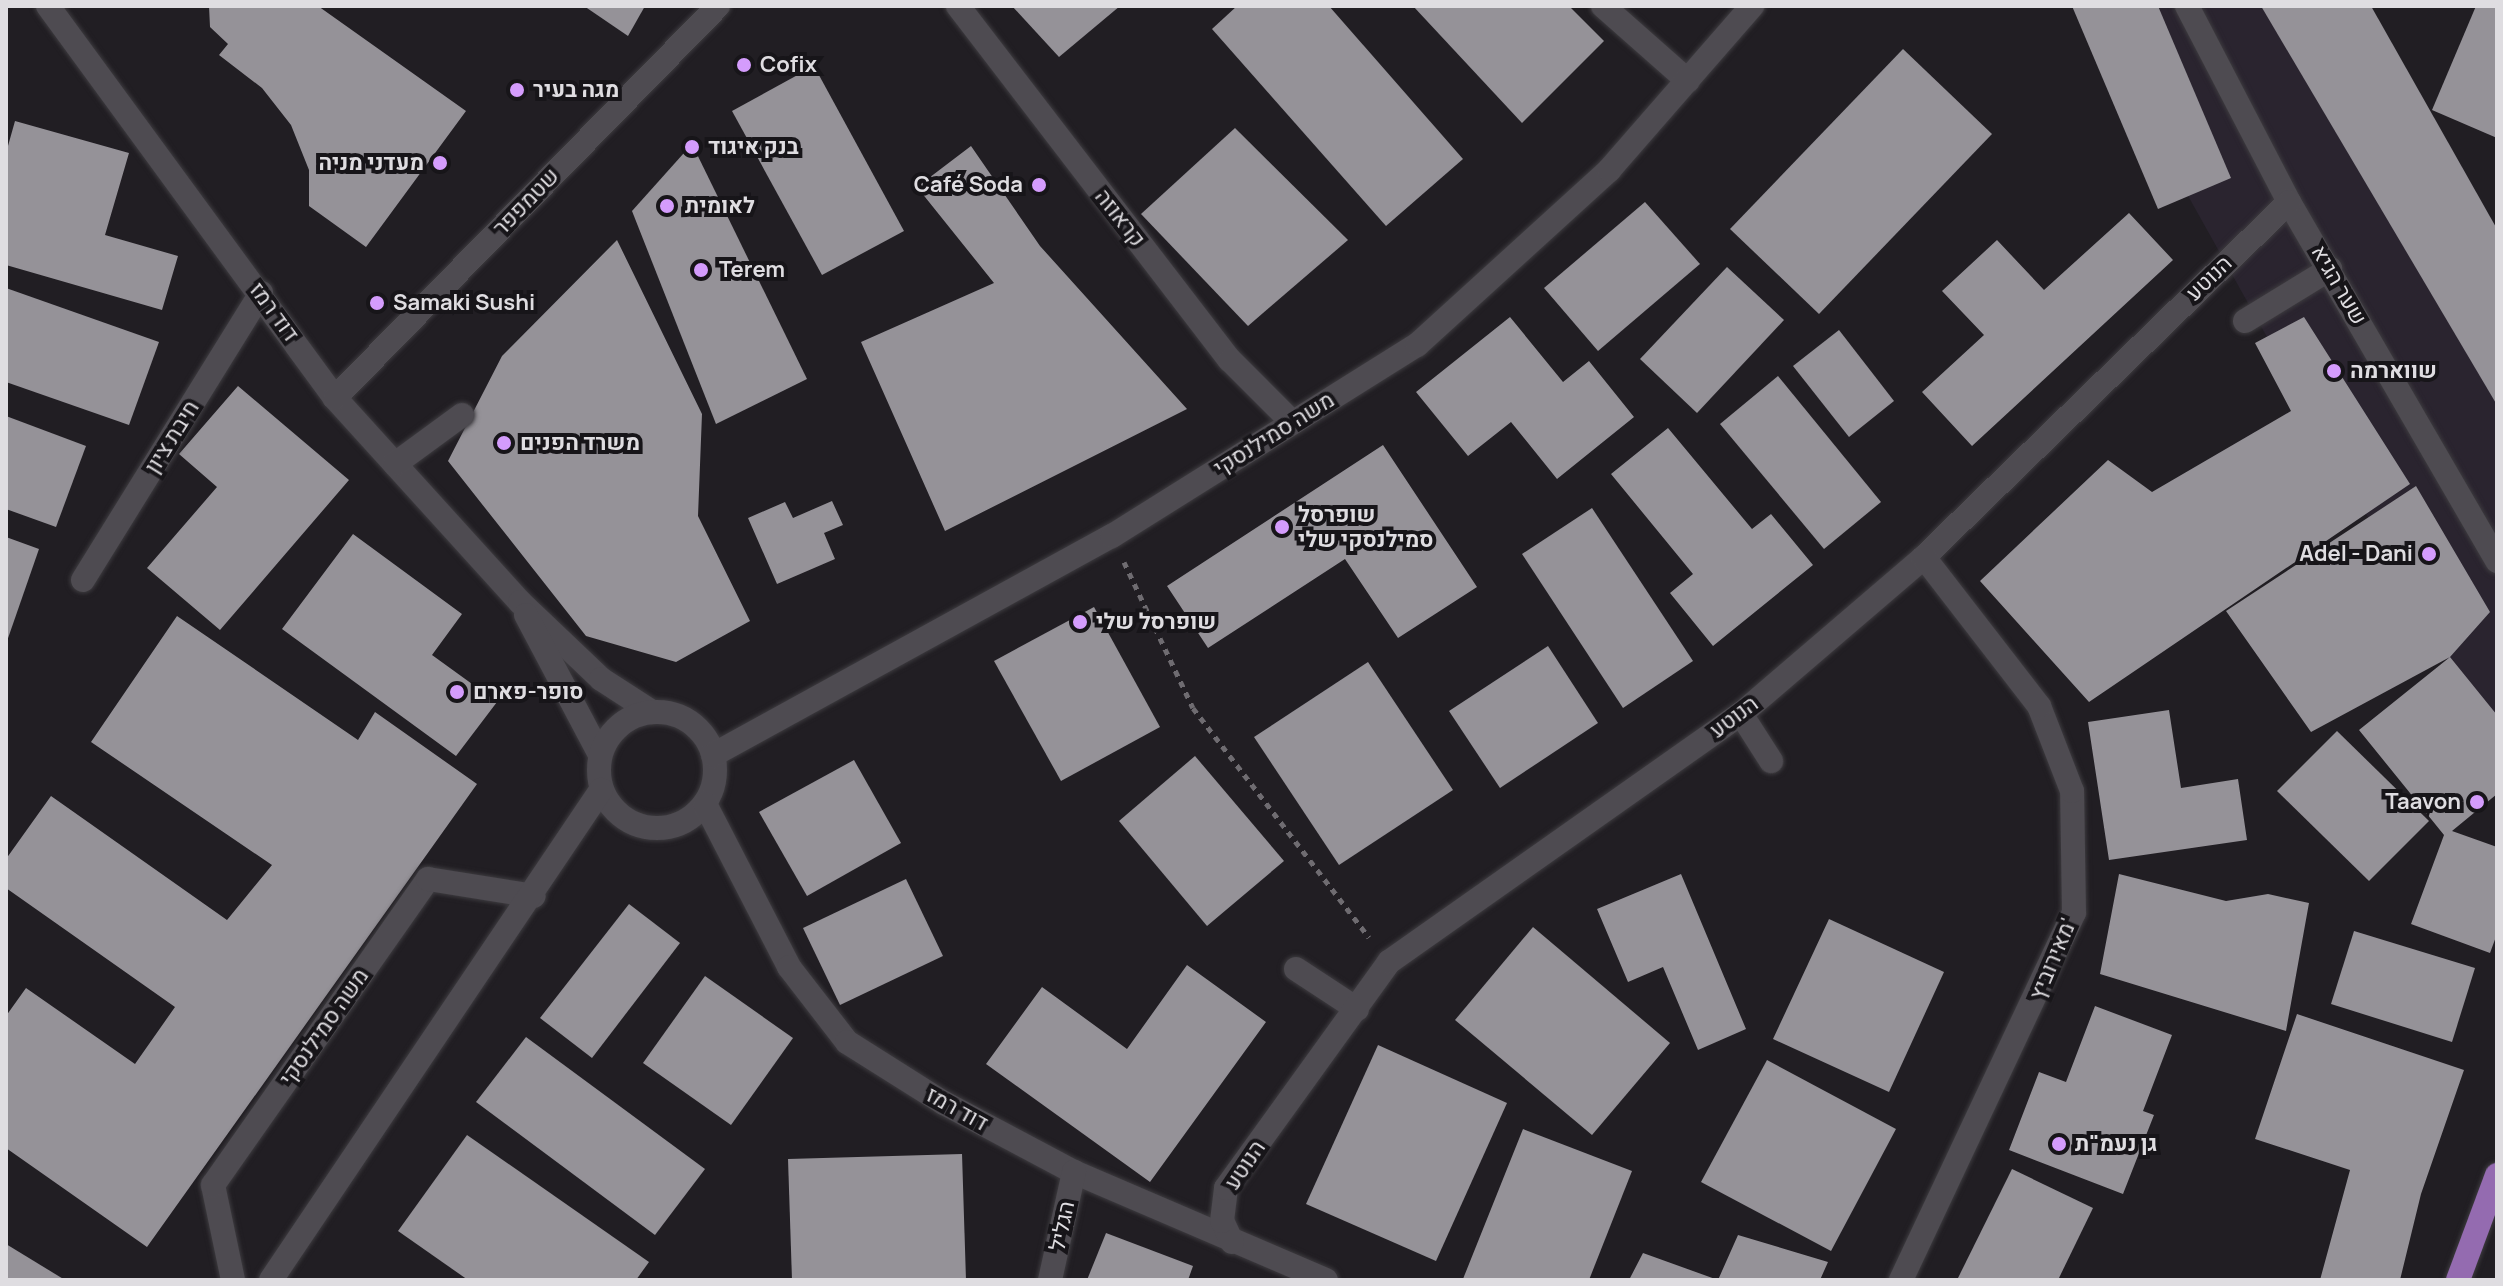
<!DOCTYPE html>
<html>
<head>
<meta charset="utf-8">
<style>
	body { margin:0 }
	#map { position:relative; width:2503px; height:1286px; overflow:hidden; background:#211e23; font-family:Manrope,Heebo,sans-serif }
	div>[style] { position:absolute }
	.built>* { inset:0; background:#2a242f }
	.building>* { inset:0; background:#959298 }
	.path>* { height:5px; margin-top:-2.5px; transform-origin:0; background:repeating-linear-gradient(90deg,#6f6c71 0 6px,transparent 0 12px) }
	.roads { filter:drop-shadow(0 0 2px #3d3b3f) drop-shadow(0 0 2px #3d3b3f) }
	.minor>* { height:24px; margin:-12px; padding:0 12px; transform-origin:12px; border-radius:12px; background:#4e4b51 }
	.minor>.ring { margin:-12px; padding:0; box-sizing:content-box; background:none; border:24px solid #4e4b51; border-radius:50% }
	.major>* { height:24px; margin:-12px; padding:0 12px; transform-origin:12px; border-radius:12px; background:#946bb0 }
	.dots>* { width:22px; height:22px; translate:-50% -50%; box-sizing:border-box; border:4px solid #171519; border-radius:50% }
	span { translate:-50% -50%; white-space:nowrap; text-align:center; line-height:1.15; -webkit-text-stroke:8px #171519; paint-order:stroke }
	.poi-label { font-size:22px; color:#dfdde1; font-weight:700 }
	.left { translate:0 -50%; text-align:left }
	.right { translate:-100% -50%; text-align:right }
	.street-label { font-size:22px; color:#dfdde1 }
	.frame { position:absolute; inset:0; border:8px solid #dfdde1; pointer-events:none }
</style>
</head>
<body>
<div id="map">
	<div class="built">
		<div style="clip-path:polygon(2104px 6px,2299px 6px,2497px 343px,2497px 748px,2126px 85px)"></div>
	</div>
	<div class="building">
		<div style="clip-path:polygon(209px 6px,318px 6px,466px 111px,366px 247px,309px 206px,309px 170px,291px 125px,262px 88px,219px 55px,228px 44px,210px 27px)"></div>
		<div style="clip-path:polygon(584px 6px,645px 6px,628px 36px)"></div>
		<div style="clip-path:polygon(1012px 6px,1120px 6px,1059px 57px)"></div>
		<div style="clip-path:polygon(1237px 6px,1329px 6px,1463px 159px,1386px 226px,1212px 29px)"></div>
		<div style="clip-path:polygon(1413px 6px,1569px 6px,1604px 41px,1522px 123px)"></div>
		<div style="clip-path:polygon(2072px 6px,2158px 6px,2231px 178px,2158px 209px)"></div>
		<div style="clip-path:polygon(2261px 6px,2371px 6px,2497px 229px,2497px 405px)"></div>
		<div style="clip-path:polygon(2476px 6px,2497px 6px,2497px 138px,2432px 110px)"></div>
		<div style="clip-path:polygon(1903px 49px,1992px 134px,1819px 314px,1730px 229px)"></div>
		<div style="clip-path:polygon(814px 66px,904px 231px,822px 275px,732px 111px)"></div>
		<div style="clip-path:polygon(15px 121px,129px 153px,105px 235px,178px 256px,162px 310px,6px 265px,6px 153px)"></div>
		<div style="clip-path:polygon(1235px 128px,1348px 240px,1248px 326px,1141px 214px)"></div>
		<div style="clip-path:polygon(692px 144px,807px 379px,716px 424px,632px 211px)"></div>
		<div style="clip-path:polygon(971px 146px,1040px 246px,1187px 409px,945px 531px,861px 342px,994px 283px,917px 187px)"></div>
		<div style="clip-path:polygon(1645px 202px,1700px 264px,1598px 351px,1544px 288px)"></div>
		<div style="clip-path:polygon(2129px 213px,2173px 260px,1972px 446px,1922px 392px,1984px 335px,1942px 291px,1997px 240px,2044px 290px)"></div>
		<div style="clip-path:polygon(617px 240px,702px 414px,698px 516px,750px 621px,676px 662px,586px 636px,448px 461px,502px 356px)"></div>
		<div style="clip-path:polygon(1727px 267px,1784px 320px,1697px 413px,1640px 359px)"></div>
		<div style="clip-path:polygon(6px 288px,159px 342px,129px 425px,6px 382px)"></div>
		<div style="clip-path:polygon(1510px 317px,1563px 382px,1589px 361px,1634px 417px,1557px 479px,1511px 422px,1468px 456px,1416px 392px)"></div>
		<div style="clip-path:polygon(2304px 317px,2410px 484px,2089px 702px,1980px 581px,2108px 460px,2152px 492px,2291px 411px,2255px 343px)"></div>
		<div style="clip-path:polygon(1839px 330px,1894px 401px,1849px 437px,1793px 366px)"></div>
		<div style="clip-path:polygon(1778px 376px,1881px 502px,1824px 549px,1720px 424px)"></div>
		<div style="clip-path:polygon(238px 386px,349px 480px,220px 630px,147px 568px,217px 487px,179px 454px)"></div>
		<div style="clip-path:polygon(6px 416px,86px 446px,56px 527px,6px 509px)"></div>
		<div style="clip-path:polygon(1668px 428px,1752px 529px,1771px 514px,1813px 565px,1713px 646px,1670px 593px,1693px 574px,1611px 474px)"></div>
		<div style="clip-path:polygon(1383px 445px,1477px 587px,1398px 638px,1345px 559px,1208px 648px,1167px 586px)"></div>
		<div style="clip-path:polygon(2416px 486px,2490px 612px,2450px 657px,2497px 715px,2497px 794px,2452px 831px,2497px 847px,2497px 934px,2490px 953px,2411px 924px,2444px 835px,2359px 730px,2450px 657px,2311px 732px,2226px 611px)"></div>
		<div style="clip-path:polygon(832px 501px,843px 525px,824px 533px,835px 559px,777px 584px,748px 518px,785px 502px,793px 518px)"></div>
		<div style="clip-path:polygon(1592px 508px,1693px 661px,1623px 708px,1522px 554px)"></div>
		<div style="clip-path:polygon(353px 534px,462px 614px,432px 655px,497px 702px,456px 756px,282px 629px)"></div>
		<div style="clip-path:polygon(6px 537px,39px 549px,6px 644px)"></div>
		<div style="clip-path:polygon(1094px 607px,1160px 727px,1061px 781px,994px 661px)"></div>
		<div style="clip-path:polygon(177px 616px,358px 740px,375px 712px,477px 784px,147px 1247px,6px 1148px,6px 1016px,26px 988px,135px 1064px,175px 1007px,6px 888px,6px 859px,51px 796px,227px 920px,272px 865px,91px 742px)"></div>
		<div style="clip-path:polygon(1548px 646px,1598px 723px,1500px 788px,1449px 711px)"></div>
		<div style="clip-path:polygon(1368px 662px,1453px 790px,1339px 865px,1254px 737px)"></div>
		<div style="clip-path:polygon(2169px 710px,2181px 788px,2238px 779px,2247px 840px,2109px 860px,2088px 722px)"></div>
		<div style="clip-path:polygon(2337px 731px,2429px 821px,2369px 881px,2277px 791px)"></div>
		<div style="clip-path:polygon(1195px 756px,1284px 861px,1207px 926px,1119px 821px)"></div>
		<div style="clip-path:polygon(854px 760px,901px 843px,807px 896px,759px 812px)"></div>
		<div style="clip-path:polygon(1681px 874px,1746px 1029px,1698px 1050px,1663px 967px,1628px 982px,1597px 909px)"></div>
		<div style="clip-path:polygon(2119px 874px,2226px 901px,2268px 894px,2309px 903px,2286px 1031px,2100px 974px)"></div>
		<div style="clip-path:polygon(906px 879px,943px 956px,840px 1005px,803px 928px)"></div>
		<div style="clip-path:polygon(629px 904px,680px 943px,592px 1058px,540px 1018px)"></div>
		<div style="clip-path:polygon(1829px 919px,1944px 972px,1889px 1092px,1773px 1039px)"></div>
		<div style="clip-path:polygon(1533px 927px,1670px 1043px,1592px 1135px,1455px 1020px)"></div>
		<div style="clip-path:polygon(2354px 931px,2475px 968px,2452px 1042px,2331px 1004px)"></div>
		<div style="clip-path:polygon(1187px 965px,1266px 1022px,1150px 1182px,986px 1064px,1042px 987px,1127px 1049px)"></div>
		<div style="clip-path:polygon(705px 976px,793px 1038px,731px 1125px,643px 1063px)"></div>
		<div style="clip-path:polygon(2095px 1006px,2172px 1035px,2143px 1111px,2154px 1115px,2123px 1194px,2009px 1150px,2039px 1072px,2066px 1082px)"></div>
		<div style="clip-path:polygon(2297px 1014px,2464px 1070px,2421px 1194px,2400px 1280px,2320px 1280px,2350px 1170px,2255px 1139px)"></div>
		<div style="clip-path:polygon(526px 1037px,705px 1169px,655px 1235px,476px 1102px)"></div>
		<div style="clip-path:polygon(1378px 1045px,1507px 1103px,1436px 1261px,1306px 1204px)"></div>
		<div style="clip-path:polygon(1767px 1060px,1896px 1129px,1831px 1251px,1701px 1182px)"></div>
		<div style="clip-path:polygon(1523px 1129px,1632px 1171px,1589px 1280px,1463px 1279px)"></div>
		<div style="clip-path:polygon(467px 1135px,649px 1262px,636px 1280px,468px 1280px,398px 1231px)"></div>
		<div style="clip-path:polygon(962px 1154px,966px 1280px,792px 1280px,788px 1159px)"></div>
		<div style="clip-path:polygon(2012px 1169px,2093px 1208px,2058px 1280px,1957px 1280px)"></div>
		<div style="clip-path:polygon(1106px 1233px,1193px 1266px,1188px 1280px,1087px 1280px)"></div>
		<div style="clip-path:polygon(1738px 1235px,1828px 1262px,1820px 1280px,1629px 1280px,1643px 1253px,1718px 1280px)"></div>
		<div style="clip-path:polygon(6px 1244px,65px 1280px,6px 1280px)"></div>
	</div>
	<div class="path">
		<div style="left:1124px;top:562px;width:161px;rotate:64.7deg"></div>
		<div style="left:1193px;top:708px;width:289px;rotate:52.5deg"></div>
	</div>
	<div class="roads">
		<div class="minor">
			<div style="left:48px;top:6px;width:486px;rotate:53.8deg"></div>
			<div style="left:335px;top:398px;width:275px;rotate:47.8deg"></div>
			<div style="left:520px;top:602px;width:112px;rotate:43.5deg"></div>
			<div style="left:601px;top:679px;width:61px;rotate:32.9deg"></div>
			<div style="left:958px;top:6px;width:446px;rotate:52.5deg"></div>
			<div style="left:1230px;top:360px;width:88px;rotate:45deg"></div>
			<div style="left:1603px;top:6px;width:113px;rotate:41.4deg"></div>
			<div style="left:2187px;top:6px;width:221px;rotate:62.5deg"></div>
			<div style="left:2289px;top:202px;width:415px;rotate:59.9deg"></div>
			<div style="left:2245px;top:321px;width:100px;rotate:-31.5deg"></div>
			<div style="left:335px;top:398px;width:548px;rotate:-45.67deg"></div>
			<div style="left:395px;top:464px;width:83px;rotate:-36.2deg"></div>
			<div style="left:83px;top:580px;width:338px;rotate:-58.2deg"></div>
			<div style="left:526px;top:615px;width:158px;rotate:62.1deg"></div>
			<div class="ring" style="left:599px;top:712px;width:92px;height:92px"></div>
			<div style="left:1741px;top:714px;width:56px;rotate:57.4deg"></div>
			<div style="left:713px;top:755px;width:455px;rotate:-28.8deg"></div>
			<div style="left:1112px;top:536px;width:360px;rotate:-32.1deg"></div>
			<div style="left:1417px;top:345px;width:260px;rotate:-42.3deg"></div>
			<div style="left:1609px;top:170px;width:218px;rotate:-48.9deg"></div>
			<div style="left:705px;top:804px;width:183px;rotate:62.7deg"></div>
			<div style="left:789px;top:967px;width:95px;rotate:52.3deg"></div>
			<div style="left:847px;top:1042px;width:115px;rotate:32.2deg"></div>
			<div style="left:944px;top:1103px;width:147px;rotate:28deg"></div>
			<div style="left:1074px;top:1172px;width:274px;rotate:23.2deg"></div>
			<div style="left:1296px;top:969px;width:73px;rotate:33.3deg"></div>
			<div style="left:1232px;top:1242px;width:23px;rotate:-115deg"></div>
			<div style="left:1222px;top:1221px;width:33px;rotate:-83deg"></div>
			<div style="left:1226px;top:1188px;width:279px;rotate:-54.2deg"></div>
			<div style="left:1389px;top:962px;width:431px;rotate:-35.2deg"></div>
			<div style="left:1741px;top:714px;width:241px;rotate:-40.6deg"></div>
			<div style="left:1924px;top:557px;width:509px;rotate:-44.2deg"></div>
			<div style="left:233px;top:1280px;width:97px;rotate:-101.9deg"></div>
			<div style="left:213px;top:1185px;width:374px;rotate:-54.9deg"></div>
			<div style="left:428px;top:879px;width:107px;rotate:9.1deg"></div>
			<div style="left:271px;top:1280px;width:591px;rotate:-56.04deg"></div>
			<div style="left:1050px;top:1280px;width:111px;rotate:-77.5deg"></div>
			<div style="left:1901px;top:1280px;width:406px;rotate:-64.8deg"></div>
			<div style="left:2074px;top:913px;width:122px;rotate:-90.9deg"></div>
			<div style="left:2072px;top:791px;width:91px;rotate:-111.2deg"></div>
			<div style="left:2039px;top:706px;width:188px;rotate:-127.7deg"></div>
		</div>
		<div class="major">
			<div style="left:2458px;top:1280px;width:112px;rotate:-69.6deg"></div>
		</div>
	</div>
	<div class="dots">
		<div style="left:744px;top:65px;background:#d49cfc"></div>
		<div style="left:517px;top:90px;background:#d49cfc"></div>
		<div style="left:692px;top:147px;background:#d49cfc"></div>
		<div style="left:440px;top:163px;background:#d49cfc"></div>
		<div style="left:1039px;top:185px;background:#d49cfc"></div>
		<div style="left:667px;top:206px;background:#d49cfc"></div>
		<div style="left:701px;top:270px;background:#d49cfc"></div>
		<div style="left:377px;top:303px;background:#d49cfc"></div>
		<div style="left:2334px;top:371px;background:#d49cfc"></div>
		<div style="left:504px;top:443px;background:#d49cfc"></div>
		<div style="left:1282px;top:527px;background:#d49cfc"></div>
		<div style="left:2429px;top:554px;background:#d49cfc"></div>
		<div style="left:1080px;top:622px;background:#d49cfc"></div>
		<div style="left:457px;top:692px;background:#d49cfc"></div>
		<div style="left:2477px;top:802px;background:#d49cfc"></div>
		<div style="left:2059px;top:1144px;background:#d49cfc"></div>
	</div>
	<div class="poi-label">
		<span class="left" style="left:760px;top:65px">Cofix</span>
		<span class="left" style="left:533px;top:90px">מגה בעיר</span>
		<span class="left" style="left:708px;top:147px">בנק איגוד</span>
		<span class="right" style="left:424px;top:163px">מעדני מניה</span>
		<span class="right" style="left:1023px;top:185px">Café Soda</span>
		<span class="left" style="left:685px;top:206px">לאומית</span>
		<span class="left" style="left:719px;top:270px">Terem</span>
		<span class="left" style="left:393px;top:303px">Samaki Sushi</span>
		<span class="left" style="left:2350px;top:371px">שווארמה</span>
		<span class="left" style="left:520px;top:443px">משרד הפנים</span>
		<span class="left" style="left:1298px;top:527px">שופרסל<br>סמילנסקי שלי</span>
		<span class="right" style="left:2413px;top:554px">Adel - Dani</span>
		<span class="left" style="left:1096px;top:622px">שופרסל שלי</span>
		<span class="left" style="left:473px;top:692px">סופר-פארם</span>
		<span class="right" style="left:2461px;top:802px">Taavon</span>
		<span class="left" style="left:2075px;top:1144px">גן נעמ"ת</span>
	</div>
	<div class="street-label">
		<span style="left:526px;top:202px;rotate:-46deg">שטמפפר</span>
		<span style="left:1120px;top:218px;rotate:52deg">קראוזה</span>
		<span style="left:2209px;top:278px;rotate:-44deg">הנוטע</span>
		<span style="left:2339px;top:285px;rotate:60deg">שער הגיא</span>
		<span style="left:274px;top:312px;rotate:54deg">דוד רמז</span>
		<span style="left:1274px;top:434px;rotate:-32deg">משה סמילנסקי</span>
		<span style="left:172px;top:437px;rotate:-58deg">חיבת ציון</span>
		<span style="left:1734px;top:717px;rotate:-37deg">הנוטע</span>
		<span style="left:2053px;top:959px;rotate:-67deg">מאירוביץ'</span>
		<span style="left:324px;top:1027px;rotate:-55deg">משה סמילנסקי</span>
		<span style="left:957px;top:1109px;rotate:29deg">דוד רמז</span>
		<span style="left:1245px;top:1165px;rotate:-56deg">הנוטע</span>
		<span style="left:1062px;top:1226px;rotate:-78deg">הגליל</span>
	</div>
	<div class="frame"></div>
</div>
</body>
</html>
